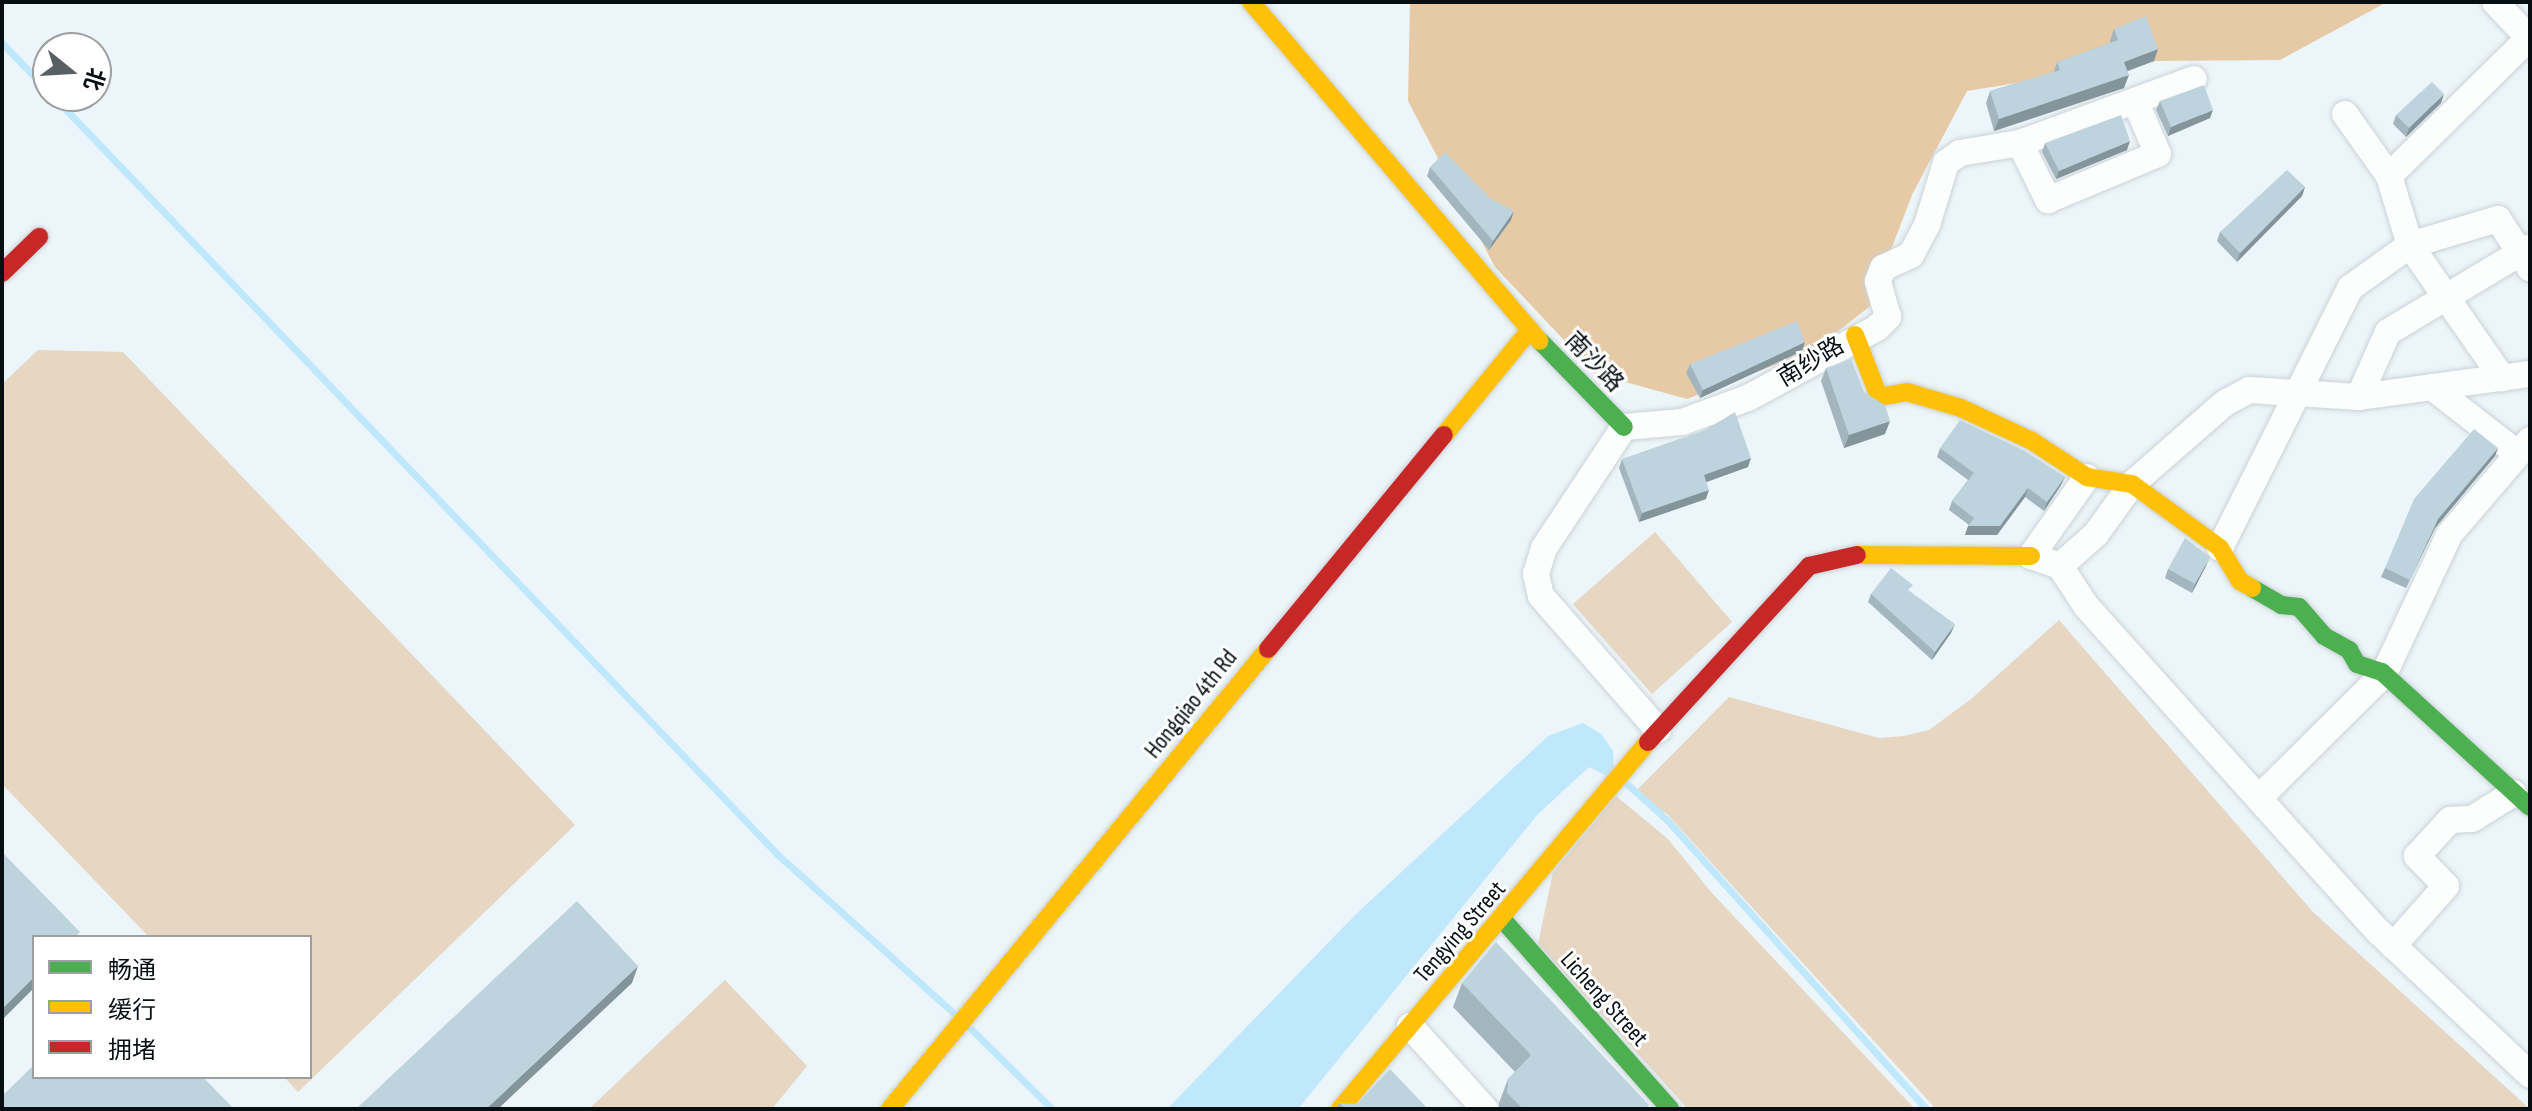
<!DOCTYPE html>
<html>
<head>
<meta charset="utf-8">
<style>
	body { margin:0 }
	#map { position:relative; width:2532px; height:1111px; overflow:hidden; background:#ecf5f9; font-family:"Sofia Sans Condensed","Noto Sans SC",sans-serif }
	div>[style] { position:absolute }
	.green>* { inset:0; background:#e6d6c2 }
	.forest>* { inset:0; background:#e6caa5 }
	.water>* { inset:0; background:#c0e8fc }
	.stream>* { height:7px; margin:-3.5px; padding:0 3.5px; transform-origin:3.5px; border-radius:3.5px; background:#c0e8fc }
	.roads { filter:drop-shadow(0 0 2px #cbd2d6) drop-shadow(0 0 2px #cbd2d6) }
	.street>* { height:26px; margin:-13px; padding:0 13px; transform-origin:13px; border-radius:13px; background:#fcfefe }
	.fast>* { height:18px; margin:-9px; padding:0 9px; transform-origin:9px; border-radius:9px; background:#4caf50 }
	.slow>* { height:18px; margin:-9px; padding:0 9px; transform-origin:9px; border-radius:9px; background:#ffc107 }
	.jam>* { height:18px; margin:-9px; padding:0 9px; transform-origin:9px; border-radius:9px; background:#c62828 }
	.wall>* { inset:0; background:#a3b5bf }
	.shaded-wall>* { inset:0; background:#84949b }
	.building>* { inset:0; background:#bdd3de }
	span { translate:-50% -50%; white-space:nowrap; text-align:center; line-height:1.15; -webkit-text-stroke:6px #fff; paint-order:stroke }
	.street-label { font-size:24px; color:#080f12 }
	.frame { position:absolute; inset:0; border:4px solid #080f12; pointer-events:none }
	.legend { position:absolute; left:32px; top:935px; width:280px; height:144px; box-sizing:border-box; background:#fff; border:2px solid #9c9fa0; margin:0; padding:10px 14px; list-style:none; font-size:24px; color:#080f12 }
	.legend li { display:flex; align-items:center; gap:16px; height:40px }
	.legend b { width:40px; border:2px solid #9c9fa0 }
	.north { position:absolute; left:32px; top:32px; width:80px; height:80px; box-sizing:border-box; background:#fff; border:2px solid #9c9fa0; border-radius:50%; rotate:108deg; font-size:22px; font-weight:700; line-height:32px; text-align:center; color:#080f12 }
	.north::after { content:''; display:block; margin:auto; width:28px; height:36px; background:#586063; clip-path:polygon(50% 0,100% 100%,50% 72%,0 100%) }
</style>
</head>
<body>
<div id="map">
	<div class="green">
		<div style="clip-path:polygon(38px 350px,123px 352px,575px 825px,298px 1092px,284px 1077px,310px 1077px,310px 937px,149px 937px,2px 784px,2px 384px)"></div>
		<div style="clip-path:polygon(1655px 532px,1732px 622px,1652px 694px,1573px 604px)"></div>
		<div style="clip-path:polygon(2059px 620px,2313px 912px,2530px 1109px,1936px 1109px,1667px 814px,1634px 793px,1729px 697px,1879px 738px,1904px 736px,1929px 730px,1971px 699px)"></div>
		<div style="clip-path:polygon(1616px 796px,1668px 839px,1711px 892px,1915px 1109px,1688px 1109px,1538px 944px,1553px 872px)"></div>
		<div style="clip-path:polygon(725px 980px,807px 1066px,772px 1109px,589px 1109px)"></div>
	</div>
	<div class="forest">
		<div style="clip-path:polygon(1410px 2px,2387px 2px,2280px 60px,2156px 61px,1967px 91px,1912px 195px,1869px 307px,1814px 350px,1687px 399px,1596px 374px,1495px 267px,1408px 101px)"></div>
	</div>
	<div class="water">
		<div style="clip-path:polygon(1583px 723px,1601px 734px,1613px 751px,1614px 767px,1607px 776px,1589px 767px,1538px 814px,1298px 1109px,1167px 1109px,1355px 915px,1548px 736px)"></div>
	</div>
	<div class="stream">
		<div style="left:2px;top:43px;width:66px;rotate:46.2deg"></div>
		<div style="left:53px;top:96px;width:1048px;rotate:46.31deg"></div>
		<div style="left:777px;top:854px;width:241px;rotate:42deg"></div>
		<div style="left:1626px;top:783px;width:55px;rotate:42.1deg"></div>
		<div style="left:1667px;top:820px;width:388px;rotate:48.1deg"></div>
		<div style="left:971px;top:1029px;width:114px;rotate:44.6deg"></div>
	</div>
	<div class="roads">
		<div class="street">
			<div style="left:2495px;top:2px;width:51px;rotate:46.6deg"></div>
			<div style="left:2345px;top:114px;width:76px;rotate:54.6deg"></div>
			<div style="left:2389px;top:176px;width:72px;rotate:73.1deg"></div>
			<div style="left:2410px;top:245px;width:162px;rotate:55.3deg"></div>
			<div style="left:2020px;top:143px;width:64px;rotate:63.8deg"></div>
			<div style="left:2048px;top:200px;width:119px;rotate:-22.7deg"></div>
			<div style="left:2158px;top:154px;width:56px;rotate:-113.3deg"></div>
			<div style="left:2389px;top:176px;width:197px;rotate:-44.6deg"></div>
			<div style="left:2432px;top:387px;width:109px;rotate:37.9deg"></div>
			<div style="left:2359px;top:397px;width:71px;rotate:-66deg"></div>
			<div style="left:2388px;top:332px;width:165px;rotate:-30.9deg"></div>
			<div style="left:2087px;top:477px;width:97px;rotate:125.3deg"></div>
			<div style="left:2031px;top:556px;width:31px;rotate:19deg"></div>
			<div style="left:2060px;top:566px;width:48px;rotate:57deg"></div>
			<div style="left:2086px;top:606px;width:438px;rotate:48.1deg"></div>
			<div style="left:2379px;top:932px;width:208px;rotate:43.4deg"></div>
			<div style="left:2220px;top:548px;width:291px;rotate:-63.4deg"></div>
			<div style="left:2350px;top:288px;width:74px;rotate:-35.6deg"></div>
			<div style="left:2410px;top:245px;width:92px;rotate:-16.5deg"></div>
			<div style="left:2498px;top:219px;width:59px;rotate:56.9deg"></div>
			<div style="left:2060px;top:566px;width:48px;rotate:-41.6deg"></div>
			<div style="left:2096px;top:534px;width:62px;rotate:-54.2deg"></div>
			<div style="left:2132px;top:484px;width:123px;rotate:-41.1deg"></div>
			<div style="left:2225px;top:403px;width:27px;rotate:-28deg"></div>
			<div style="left:2249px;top:390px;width:110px;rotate:3.6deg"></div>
			<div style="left:2359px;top:397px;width:173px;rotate:-7.7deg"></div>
			<div style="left:1658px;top:730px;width:178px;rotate:-131.1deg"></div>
			<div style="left:1541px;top:596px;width:23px;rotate:-103deg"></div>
			<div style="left:1536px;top:574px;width:27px;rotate:-73deg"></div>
			<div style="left:1544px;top:548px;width:145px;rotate:-56.5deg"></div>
			<div style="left:1624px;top:427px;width:58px;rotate:-4.9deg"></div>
			<div style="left:1682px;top:422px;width:70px;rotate:-20deg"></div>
			<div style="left:1748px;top:398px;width:147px;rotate:-28.5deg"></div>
			<div style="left:1877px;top:328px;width:16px;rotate:-45deg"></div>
			<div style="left:1888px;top:317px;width:37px;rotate:-106deg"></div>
			<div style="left:1878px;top:281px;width:14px;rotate:-69deg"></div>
			<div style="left:1883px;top:268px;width:31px;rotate:-25deg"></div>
			<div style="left:1911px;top:255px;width:34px;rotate:-62deg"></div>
			<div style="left:1927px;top:225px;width:65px;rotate:-73deg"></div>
			<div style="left:1946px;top:163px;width:17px;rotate:-36deg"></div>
			<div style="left:1960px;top:153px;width:61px;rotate:-9.5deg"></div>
			<div style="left:2020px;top:143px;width:185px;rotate:-20.2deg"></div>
			<div style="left:2261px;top:796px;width:173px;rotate:-44.8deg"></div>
			<div style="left:2384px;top:674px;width:153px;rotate:-64.9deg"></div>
			<div style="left:2449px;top:535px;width:125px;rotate:-49.5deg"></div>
			<div style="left:2393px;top:946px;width:80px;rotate:-48.5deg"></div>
			<div style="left:2446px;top:886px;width:42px;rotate:-134deg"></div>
			<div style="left:2417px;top:856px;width:49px;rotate:-47.5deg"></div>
			<div style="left:2450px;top:820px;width:22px;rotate:-3deg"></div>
			<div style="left:2472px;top:819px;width:49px;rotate:-31.8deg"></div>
			<div style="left:1410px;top:1026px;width:112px;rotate:47.9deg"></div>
		</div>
		<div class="fast">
			<div style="left:1540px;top:341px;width:120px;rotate:45.7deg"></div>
			<div style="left:2252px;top:588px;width:34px;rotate:30deg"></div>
			<div style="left:2281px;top:605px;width:18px;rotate:6deg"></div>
			<div style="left:2299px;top:607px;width:38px;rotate:49deg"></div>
			<div style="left:2324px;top:636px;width:29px;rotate:29deg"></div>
			<div style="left:2349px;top:650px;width:16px;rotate:60deg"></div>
			<div style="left:2357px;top:664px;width:26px;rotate:18deg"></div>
			<div style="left:2382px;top:672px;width:200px;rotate:42.4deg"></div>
			<div style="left:1503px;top:920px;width:252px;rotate:48.5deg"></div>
		</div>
		<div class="slow">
			<div style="left:1251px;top:2px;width:445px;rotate:49.6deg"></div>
			<div style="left:1855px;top:335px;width:66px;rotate:68.8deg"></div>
			<div style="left:1879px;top:397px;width:28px;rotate:-10deg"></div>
			<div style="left:1907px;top:392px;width:56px;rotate:16.5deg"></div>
			<div style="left:1961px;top:408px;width:78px;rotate:24.9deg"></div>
			<div style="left:2032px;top:441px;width:66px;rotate:33.2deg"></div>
			<div style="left:2087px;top:477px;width:46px;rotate:8.8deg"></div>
			<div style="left:2132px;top:484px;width:109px;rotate:36deg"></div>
			<div style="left:2220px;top:548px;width:39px;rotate:59deg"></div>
			<div style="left:2240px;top:581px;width:14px;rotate:30deg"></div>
			<div style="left:1444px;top:435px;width:136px;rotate:-50.7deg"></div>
			<div style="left:1857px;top:555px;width:174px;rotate:0.3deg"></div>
			<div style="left:890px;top:1109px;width:595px;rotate:-50.59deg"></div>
			<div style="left:1340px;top:1109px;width:479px;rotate:-50deg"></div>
		</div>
		<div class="jam">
			<div style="left:2px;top:273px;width:52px;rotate:-44.2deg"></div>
			<div style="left:1268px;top:649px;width:277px;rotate:-50.6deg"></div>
			<div style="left:1648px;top:742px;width:239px;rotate:-47.5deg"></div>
			<div style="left:1809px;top:566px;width:49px;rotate:-12.9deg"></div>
		</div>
	</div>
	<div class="wall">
		<div style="clip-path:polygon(2114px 29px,2154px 61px,2127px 71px,2124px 88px,1994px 131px,1986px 103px,1990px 91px,2054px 72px,2057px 62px,2110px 43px,2110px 41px)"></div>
		<div style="clip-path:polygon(2160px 101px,2210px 118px,2168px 136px,2156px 110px)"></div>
		<div style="clip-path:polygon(2441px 103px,2406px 137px,2393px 124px,2396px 115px)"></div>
		<div style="clip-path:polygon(2045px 143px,2127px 150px,2056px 179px,2042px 152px)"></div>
		<div style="clip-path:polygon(1430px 167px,1511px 220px,1489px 250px,1427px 176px)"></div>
		<div style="clip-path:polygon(2305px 187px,2302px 196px,2237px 262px,2217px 241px,2220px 232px)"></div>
		<div style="clip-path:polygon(1802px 351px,1700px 398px,1686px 373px,1690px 364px)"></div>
		<div style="clip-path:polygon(1826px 368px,1864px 392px,1885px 434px,1844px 448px,1821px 381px)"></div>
		<div style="clip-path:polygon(1940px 448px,2065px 477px,2061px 485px,2044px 511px,2025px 497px,1997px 535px,1965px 535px,1969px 525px,1949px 510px,1952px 501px,1968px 480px,1937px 457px)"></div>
		<div style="clip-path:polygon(2498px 448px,2495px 456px,2435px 528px,2406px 588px,2381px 577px,2385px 568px)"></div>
		<div style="clip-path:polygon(1622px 459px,1748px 467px,1706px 482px,1706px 499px,1639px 522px,1619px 468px)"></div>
		<div style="clip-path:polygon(2206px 566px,2192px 593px,2165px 578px,2168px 569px)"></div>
		<div style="clip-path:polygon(1910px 592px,1951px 633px,1932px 660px,1868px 602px,1871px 594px)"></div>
		<div style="clip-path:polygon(1462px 983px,1647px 1109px,1499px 1109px,1499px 1103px,1508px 1079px,1515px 1072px,1453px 1007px)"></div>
		<div style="clip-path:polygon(1339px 1103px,1428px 1109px,1336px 1109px)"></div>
	</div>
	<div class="shaded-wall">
		<div style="clip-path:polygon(2158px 49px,2154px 61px,2120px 74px,2124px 62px)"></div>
		<div style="clip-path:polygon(2129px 75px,2124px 88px,1994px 131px,1999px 119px)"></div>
		<div style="clip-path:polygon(2444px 94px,2441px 103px,2406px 137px,2409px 128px)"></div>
		<div style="clip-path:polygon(2213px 110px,2210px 118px,2168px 136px,2171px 127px)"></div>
		<div style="clip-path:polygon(2130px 141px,2127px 150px,2056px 179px,2059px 171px)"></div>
		<div style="clip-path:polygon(2305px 187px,2302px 196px,2237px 262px,2240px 253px)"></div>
		<div style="clip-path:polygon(1514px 211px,1511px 220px,1489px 250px,1493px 241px)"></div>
		<div style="clip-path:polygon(1805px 342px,1802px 351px,1700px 398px,1703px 390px)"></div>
		<div style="clip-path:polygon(1890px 421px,1885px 434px,1844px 448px,1849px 435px)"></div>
		<div style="clip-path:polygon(2498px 448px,2495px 456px,2435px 528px,2406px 588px,2438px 519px)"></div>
		<div style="clip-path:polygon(1751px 458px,1748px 467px,1701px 484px,1704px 475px)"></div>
		<div style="clip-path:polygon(2065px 477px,2061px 485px,2044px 511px,2047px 502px)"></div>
		<div style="clip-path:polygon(2028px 488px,2025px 497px,1997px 535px,1965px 535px,1968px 526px)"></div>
		<div style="clip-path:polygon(1709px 490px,1706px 499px,1639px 522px,1642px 513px)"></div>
		<div style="clip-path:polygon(2210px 557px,2206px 566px,2192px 593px,2195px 584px)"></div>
		<div style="clip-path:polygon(1955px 624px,1951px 633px,1932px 660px,1935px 652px)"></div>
		<div style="clip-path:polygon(638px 966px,632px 983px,498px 1109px,486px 1109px)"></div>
		<div style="clip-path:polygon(34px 977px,34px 988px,2px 1020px,2px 1009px)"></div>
	</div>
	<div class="building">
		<div style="clip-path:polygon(2146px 16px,2158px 49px,2124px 62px,2129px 75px,1999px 119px,1990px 91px,2060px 70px,2057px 62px,2118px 40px,2114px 29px)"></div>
		<div style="clip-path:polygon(2432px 82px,2444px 94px,2409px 128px,2396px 115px)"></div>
		<div style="clip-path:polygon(2204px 85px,2213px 110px,2171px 127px,2160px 101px)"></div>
		<div style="clip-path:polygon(2121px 115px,2130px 141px,2059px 171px,2045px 143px)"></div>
		<div style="clip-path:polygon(1445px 152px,1490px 198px,1514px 211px,1493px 241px,1430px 167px)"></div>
		<div style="clip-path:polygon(2287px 170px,2305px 187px,2240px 253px,2220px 232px)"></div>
		<div style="clip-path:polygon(1797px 321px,1805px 342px,1703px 390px,1690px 364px)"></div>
		<div style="clip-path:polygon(1851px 359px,1864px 392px,1885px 405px,1890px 421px,1849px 435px,1826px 368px)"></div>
		<div style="clip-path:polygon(1735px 412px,1751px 458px,1704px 475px,1709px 490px,1642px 513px,1622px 459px,1705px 430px)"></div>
		<div style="clip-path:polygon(1960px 420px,2025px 451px,2065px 477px,2047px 502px,2028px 488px,2000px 526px,1968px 526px,1974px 518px,1952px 501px,1974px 473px,1940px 448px)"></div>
		<div style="clip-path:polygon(2474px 429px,2498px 448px,2438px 519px,2410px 580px,2385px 568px,2414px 499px)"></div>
		<div style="clip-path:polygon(2185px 538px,2210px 557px,2195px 584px,2168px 569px)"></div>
		<div style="clip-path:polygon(1891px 568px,1913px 585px,1908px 590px,1955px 624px,1935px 652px,1871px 594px)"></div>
		<div style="clip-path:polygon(2px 852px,80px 932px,75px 937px,34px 937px,34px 977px,2px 1009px)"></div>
		<div style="clip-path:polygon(577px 901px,638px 966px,486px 1109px,356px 1109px)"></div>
		<div style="clip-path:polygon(1496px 942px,1649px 1105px,1645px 1109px,1523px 1109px,1507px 1093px,1508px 1079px,1531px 1055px,1462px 983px)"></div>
		<div style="clip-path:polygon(34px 1065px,34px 1077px,203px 1077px,232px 1107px,230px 1109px,2px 1109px,2px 1096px)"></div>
		<div style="clip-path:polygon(1390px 1069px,1428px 1109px,1345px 1109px,1339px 1103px,1357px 1104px)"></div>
	</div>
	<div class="street-label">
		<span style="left:1594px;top:362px;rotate:46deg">南沙路</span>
		<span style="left:1811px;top:362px;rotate:-31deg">南纱路</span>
		<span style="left:1191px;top:704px;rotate:-51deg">Hongqiao 4th Rd</span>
		<span style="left:1460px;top:932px;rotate:-49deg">Tengying Street</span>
		<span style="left:1604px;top:999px;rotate:48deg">Licheng Street</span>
	</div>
	<div class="frame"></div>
	<ul class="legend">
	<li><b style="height:10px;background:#4caf50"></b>畅通</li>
	<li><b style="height:10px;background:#ffc107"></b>缓行</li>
	<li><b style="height:10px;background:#c62828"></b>拥堵</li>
	</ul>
	<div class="north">北</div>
</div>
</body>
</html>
